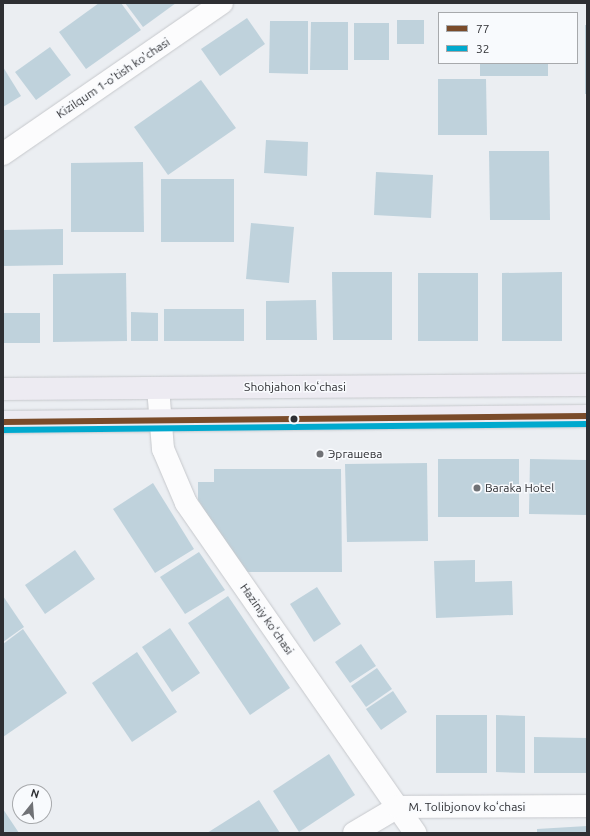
<!DOCTYPE html>
<html>
<head>
<meta charset="utf-8">
<style>
	body { margin:0 }
	#map { position:relative; width:590px; height:836px; overflow:hidden; background:#ebeef2; font-family:Ubuntu,sans-serif }
	div>[style] { position:absolute }
	.building>* { inset:0; background:#bfd2dc }
	.roads { filter:drop-shadow(0 0 1px #c6c8cc) drop-shadow(0 0 1px #c6c8cc) }
	.minor>* { height:22px; margin:-11px; padding:0 11px; transform-origin:11px; border-radius:11px; background:#fcfcfd }
	.major>* { height:22px; margin:-11px; padding:0 11px; transform-origin:11px; border-radius:11px; background:#edebf2 }
	.bus-1>* { height:6px; margin:-3px; padding:0 3px; transform-origin:3px; border-radius:3px; background:#7a4b2a }
	.bus-2>* { height:6px; margin:-3px; padding:0 3px; transform-origin:3px; border-radius:3px; background:#00a9ce }
	.dots>* { width:11px; height:11px; translate:-50% -50%; box-sizing:border-box; border:2px solid #f8fafd; border-radius:50% }
	span { translate:-50% -50%; white-space:nowrap; text-align:center; line-height:1.15; -webkit-text-stroke:3px #f8fafd; paint-order:stroke }
	.street-label { font-size:12px; color:#2e2f33 }
	.poi-label { font-size:12px; color:#2e2f33 }
	.left { translate:0 -50%; text-align:left }
	.frame { position:absolute; inset:0; border:4px solid #2e2f33; pointer-events:none }
	.legend { position:absolute; left:438px; top:12px; width:140px; height:52px; box-sizing:border-box; background:#f8fafd; border:1px solid #a7a9ac; margin:0; padding:5px 7px; list-style:none; font-size:12px; color:#2e2f33 }
	.legend li { display:flex; align-items:center; gap:8px; height:20px }
	.legend b { width:20px; border:1px solid #a7a9ac }
	.north { position:absolute; left:12px; top:784px; width:40px; height:40px; box-sizing:border-box; background:#f8fafd; border:1px solid #a7a9ac; border-radius:50%; rotate:17deg; font-size:11px; font-weight:700; line-height:16px; text-align:center; color:#2e2f33 }
	.north::after { content:''; display:block; margin:auto; width:14px; height:18px; background:#707276; clip-path:polygon(50% 0,100% 100%,50% 72%,0 100%) }
</style>
</head>
<body>
<div id="map">
	<div class="building">
		<div style="clip-path:polygon(99px 3px,121px 3px,141px 30px,86px 69px,59px 32px)"></div>
		<div style="clip-path:polygon(125px 3px,176px 3px,143px 27px)"></div>
		<div style="clip-path:polygon(247px 18px,265px 44px,220px 76px,201px 49px)"></div>
		<div style="clip-path:polygon(397px 20px,424px 20px,424px 44px,397px 44px)"></div>
		<div style="clip-path:polygon(270px 21px,308px 21px,308px 74px,269px 73px)"></div>
		<div style="clip-path:polygon(311px 22px,348px 22px,348px 70px,310px 70px)"></div>
		<div style="clip-path:polygon(354px 23px,389px 23px,389px 60px,354px 60px)"></div>
		<div style="clip-path:polygon(585px 25px,587px 25px,587px 94px,585px 94px)"></div>
		<div style="clip-path:polygon(50px 47px,71px 75px,36px 100px,15px 72px)"></div>
		<div style="clip-path:polygon(480px 63px,548px 63px,548px 76px,480px 76px)"></div>
		<div style="clip-path:polygon(3px 67px,21px 96px,3px 107px)"></div>
		<div style="clip-path:polygon(438px 79px,486px 79px,487px 135px,438px 135px)"></div>
		<div style="clip-path:polygon(201px 80px,236px 128px,168px 175px,134px 127px)"></div>
		<div style="clip-path:polygon(266px 140px,308px 142px,307px 176px,264px 173px)"></div>
		<div style="clip-path:polygon(489px 151px,549px 151px,550px 220px,490px 220px)"></div>
		<div style="clip-path:polygon(143px 162px,144px 232px,71px 232px,71px 163px)"></div>
		<div style="clip-path:polygon(376px 172px,433px 175px,431px 218px,374px 215px)"></div>
		<div style="clip-path:polygon(161px 179px,234px 179px,234px 242px,161px 242px)"></div>
		<div style="clip-path:polygon(251px 223px,294px 227px,289px 283px,246px 279px)"></div>
		<div style="clip-path:polygon(63px 229px,63px 265px,3px 266px,3px 230px)"></div>
		<div style="clip-path:polygon(332px 272px,392px 272px,392px 340px,333px 340px)"></div>
		<div style="clip-path:polygon(562px 272px,562px 341px,502px 341px,502px 273px)"></div>
		<div style="clip-path:polygon(126px 273px,127px 341px,53px 342px,53px 274px)"></div>
		<div style="clip-path:polygon(418px 273px,478px 273px,478px 341px,418px 341px)"></div>
		<div style="clip-path:polygon(316px 300px,317px 340px,266px 340px,266px 301px)"></div>
		<div style="clip-path:polygon(164px 309px,244px 309px,244px 341px,164px 341px)"></div>
		<div style="clip-path:polygon(131px 312px,158px 313px,158px 341px,131px 341px)"></div>
		<div style="clip-path:polygon(3px 313px,40px 313px,40px 343px,3px 343px)"></div>
		<div style="clip-path:polygon(438px 459px,519px 459px,519px 517px,438px 517px)"></div>
		<div style="clip-path:polygon(530px 459px,587px 460px,587px 515px,529px 514px)"></div>
		<div style="clip-path:polygon(427px 463px,428px 541px,347px 542px,345px 464px)"></div>
		<div style="clip-path:polygon(214px 469px,341px 469px,342px 572px,243px 572px,198px 500px,198px 482px,214px 482px)"></div>
		<div style="clip-path:polygon(153px 483px,194px 549px,155px 573px,113px 509px)"></div>
		<div style="clip-path:polygon(75px 550px,95px 579px,45px 614px,25px 585px)"></div>
		<div style="clip-path:polygon(199px 552px,225px 590px,185px 614px,160px 577px)"></div>
		<div style="clip-path:polygon(475px 560px,475px 582px,512px 581px,513px 615px,436px 618px,434px 561px)"></div>
		<div style="clip-path:polygon(317px 587px,341px 624px,314px 642px,290px 604px)"></div>
		<div style="clip-path:polygon(3px 596px,24px 627px,3px 642px)"></div>
		<div style="clip-path:polygon(228px 596px,290px 688px,250px 715px,188px 623px)"></div>
		<div style="clip-path:polygon(170px 628px,200px 673px,172px 692px,142px 647px)"></div>
		<div style="clip-path:polygon(23px 629px,67px 693px,3px 737px,3px 644px)"></div>
		<div style="clip-path:polygon(361px 644px,376px 666px,350px 683px,335px 662px)"></div>
		<div style="clip-path:polygon(137px 652px,177px 712px,132px 742px,92px 683px)"></div>
		<div style="clip-path:polygon(377px 668px,392px 689px,366px 707px,351px 686px)"></div>
		<div style="clip-path:polygon(393px 691px,407px 712px,381px 730px,366px 709px)"></div>
		<div style="clip-path:polygon(436px 715px,487px 715px,487px 773px,436px 773px)"></div>
		<div style="clip-path:polygon(496px 715px,525px 716px,525px 773px,496px 772px)"></div>
		<div style="clip-path:polygon(534px 737px,587px 738px,587px 773px,534px 773px)"></div>
		<div style="clip-path:polygon(329px 754px,355px 795px,299px 832px,273px 791px)"></div>
		<div style="clip-path:polygon(259px 800px,280px 833px,207px 833px)"></div>
		<div style="clip-path:polygon(3px 809px,19px 833px,3px 833px)"></div>
		<div style="clip-path:polygon(587px 826px,587px 833px,537px 833px,537px 829px)"></div>
	</div>
	<div class="roads">
		<div class="minor">
			<div style="left:3px;top:154px;width:266px;rotate:-34.6deg"></div>
			<div style="left:158px;top:388px;width:61px;rotate:85.3deg"></div>
			<div style="left:163px;top:449px;width:59px;rotate:66.9deg"></div>
			<div style="left:186px;top:503px;width:402px;rotate:55.2deg"></div>
			<div style="left:354px;top:833px;width:51px;rotate:-30.6deg"></div>
			<div style="left:398px;top:807px;width:189px;rotate:-0.3deg"></div>
		</div>
		<div class="major">
			<div style="left:3px;top:389px;width:584px;rotate:-0.39deg"></div>
			<div style="left:3px;top:422px;width:584px;rotate:-0.59deg"></div>
		</div>
	</div>
	<div class="bus-1">
		<div style="left:3px;top:422px;width:584px;rotate:-0.59deg"></div>
	</div>
	<div class="bus-2">
		<div style="left:3px;top:430px;width:584px;rotate:-0.59deg"></div>
	</div>
	<div class="dots">
		<div style="left:294px;top:419px;background:#2e2f33"></div>
		<div style="left:320px;top:454px;background:#707276"></div>
		<div style="left:477px;top:488px;background:#707276"></div>
	</div>
	<div class="street-label">
		<span style="left:113px;top:78px;rotate:-34deg">Kizilqum 1-o'tish ko'chasi</span>
		<span style="left:295px;top:387px">Shohjahon koʻchasi</span>
		<span style="left:267px;top:619px;rotate:55deg">Haziniy koʻchasi</span>
		<span style="left:467px;top:807px">M. Tolibjonov koʻchasi</span>
	</div>
	<div class="poi-label">
		<span class="left" style="left:328px;top:454px">Эргашева</span>
		<span class="left" style="left:485px;top:488px">Baraka Hotel</span>
	</div>
	<div class="frame"></div>
	<ul class="legend">
	<li><b style="height:5px;background:#7a4b2a"></b>77</li>
	<li><b style="height:5px;background:#00a9ce"></b>32</li>
	</ul>
	<div class="north">N</div>
</div>
</body>
</html>
